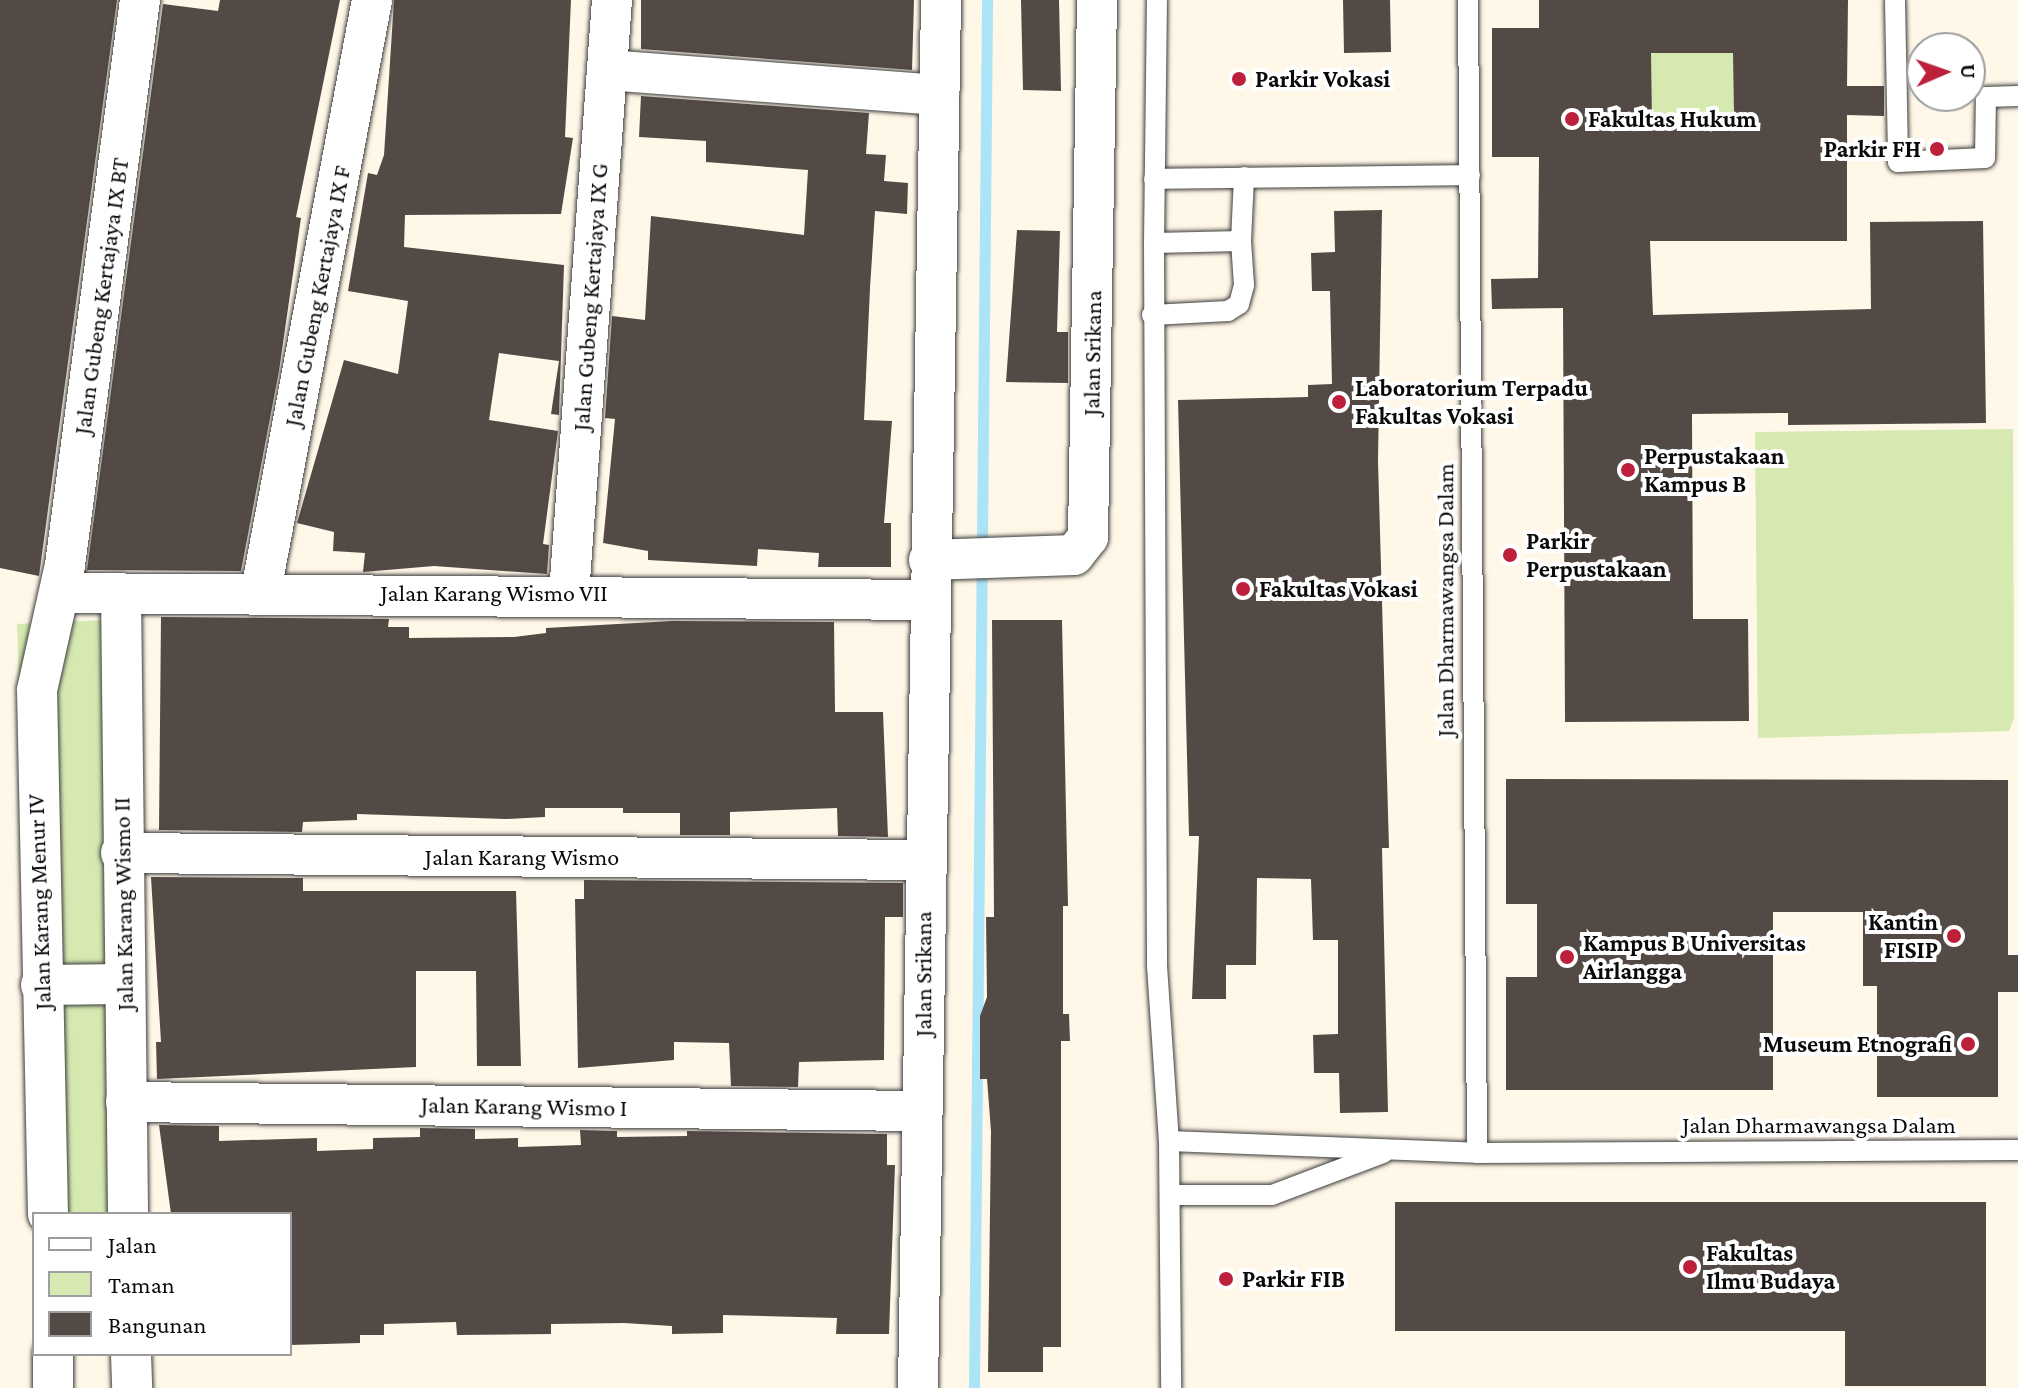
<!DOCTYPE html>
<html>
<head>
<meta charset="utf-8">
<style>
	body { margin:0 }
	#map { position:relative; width:2018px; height:1388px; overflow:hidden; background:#fff7e7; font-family:"Crimson Pro",serif }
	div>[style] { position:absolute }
	.green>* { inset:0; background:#d5e9b1 }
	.stream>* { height:11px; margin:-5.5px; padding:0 5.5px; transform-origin:5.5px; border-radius:5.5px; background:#abe4f7 }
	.building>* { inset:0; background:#534a46 }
	.roads { filter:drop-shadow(0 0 2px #3d3d3d) drop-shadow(0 0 2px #3d3d3d) }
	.service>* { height:20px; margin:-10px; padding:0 10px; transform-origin:10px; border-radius:10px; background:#fff }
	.minor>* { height:40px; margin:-20px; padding:0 20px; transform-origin:20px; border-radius:20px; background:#fff }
	.dots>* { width:22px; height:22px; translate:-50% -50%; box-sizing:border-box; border:4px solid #fff; border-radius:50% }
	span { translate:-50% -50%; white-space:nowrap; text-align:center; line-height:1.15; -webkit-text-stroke:8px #fff; paint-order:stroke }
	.poi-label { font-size:24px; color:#0a0a0a; font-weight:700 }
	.left { translate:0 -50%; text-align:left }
	.right { translate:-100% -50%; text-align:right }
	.street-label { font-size:24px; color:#0a0a0a }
	.legend { position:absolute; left:32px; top:1212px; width:260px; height:144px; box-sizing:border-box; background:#fff; border:2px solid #9d9d9d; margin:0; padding:10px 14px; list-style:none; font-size:24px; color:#0a0a0a }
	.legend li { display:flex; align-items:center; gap:16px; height:40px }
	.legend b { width:40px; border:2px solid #9d9d9d }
	.north { position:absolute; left:1906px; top:32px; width:80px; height:80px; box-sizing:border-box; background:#fff; border:2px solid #9d9d9d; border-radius:50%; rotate:88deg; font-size:22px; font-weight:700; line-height:32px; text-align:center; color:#0a0a0a }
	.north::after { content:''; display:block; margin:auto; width:28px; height:36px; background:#bc203b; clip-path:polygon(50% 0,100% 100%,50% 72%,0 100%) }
</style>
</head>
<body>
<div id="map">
	<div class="green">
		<div style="clip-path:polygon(1651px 53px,1733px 53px,1733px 124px,1651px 123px)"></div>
		<div style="clip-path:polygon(2013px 429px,2014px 718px,2009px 731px,1758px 738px,1755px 432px)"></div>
		<div style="clip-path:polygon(103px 620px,113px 1214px,36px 1214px,17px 624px)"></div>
	</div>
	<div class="stream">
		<div style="left:974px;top:1388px;width:1388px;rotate:-89.46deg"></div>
	</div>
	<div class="building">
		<div style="clip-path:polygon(0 0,117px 0,39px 576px,0 568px)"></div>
		<div style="clip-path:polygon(220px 0,340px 0,296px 217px,301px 218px,279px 371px,241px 571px,87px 570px,163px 4px,218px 11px)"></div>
		<div style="clip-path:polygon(394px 0,571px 0,565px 137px,573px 138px,561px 214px,405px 215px,404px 247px,564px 265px,559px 415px,551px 414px,559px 361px,499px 353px,489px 420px,558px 431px,543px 544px,549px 545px,547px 574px,434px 566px,363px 572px,365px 553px,333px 551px,334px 532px,297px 523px,344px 360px,398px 374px,408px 301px,348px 291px,368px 173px,377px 175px,384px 155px)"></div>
		<div style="clip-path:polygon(641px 0,914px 0,912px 70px,641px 49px)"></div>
		<div style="clip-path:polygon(1021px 0,1059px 0,1061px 91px,1023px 90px)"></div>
		<div style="clip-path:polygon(1343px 0,1390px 0,1391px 52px,1344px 53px)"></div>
		<div style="clip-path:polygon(evenodd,1539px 0,1848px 0,1847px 86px,1884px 86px,1884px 116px,1847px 115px,1847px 241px,1650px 241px,1653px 315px,1871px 309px,1870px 222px,1983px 221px,1986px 423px,1788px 425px,1788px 413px,1692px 414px,1693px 619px,1748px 619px,1749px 721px,1565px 722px,1563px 308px,1492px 309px,1491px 279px,1538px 278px,1539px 157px,1492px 157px,1492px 28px,1539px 28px,1539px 0,1651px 53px,1733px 53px,1734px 124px,1652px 123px,1651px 53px)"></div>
		<div style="clip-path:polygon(641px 96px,869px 113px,866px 154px,886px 155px,884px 181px,908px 183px,907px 214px,875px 211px,870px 288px,864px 420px,892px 421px,884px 523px,891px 523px,891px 567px,818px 567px,819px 553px,758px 549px,757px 566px,648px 560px,648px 551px,603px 543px,615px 419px,605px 418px,612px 316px,645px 320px,651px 216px,804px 235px,808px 170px,706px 162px,706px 141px,639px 137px)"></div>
		<div style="clip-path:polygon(1382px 210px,1378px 461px,1389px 848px,1382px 848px,1388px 1112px,1340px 1113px,1339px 1073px,1314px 1073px,1313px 1035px,1338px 1034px,1338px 940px,1313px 940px,1311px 879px,1257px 878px,1256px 965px,1226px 965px,1226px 999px,1192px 999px,1199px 836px,1189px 836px,1178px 400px,1308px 397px,1308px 385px,1332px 384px,1330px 291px,1312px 291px,1311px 253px,1335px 252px,1334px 211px)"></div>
		<div style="clip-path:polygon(1017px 230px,1060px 231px,1057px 332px,1068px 332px,1068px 383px,1006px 382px)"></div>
		<div style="clip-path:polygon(161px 617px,389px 619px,388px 627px,409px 627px,409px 638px,514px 637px,546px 633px,546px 628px,672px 621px,834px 622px,835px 712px,883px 712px,888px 837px,838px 836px,837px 808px,730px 812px,730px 835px,680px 835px,680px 813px,623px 813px,623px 808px,545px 808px,545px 817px,506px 819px,357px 814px,357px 820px,303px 822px,302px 832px,159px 830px)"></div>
		<div style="clip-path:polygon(992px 620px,1062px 620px,1068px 906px,1063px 906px,1063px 1014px,1069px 1014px,1070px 1041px,1061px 1041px,1061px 1347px,1043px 1347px,1043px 1372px,988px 1372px,991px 1131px,987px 1079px,980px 1079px,980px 1016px,987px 997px,986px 917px,994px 917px)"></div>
		<div style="clip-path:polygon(1506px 779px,2008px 780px,2008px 955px,2018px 955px,2018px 992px,1998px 992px,1998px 1097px,1877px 1097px,1877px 986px,1863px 986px,1863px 912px,1773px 912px,1773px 1090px,1506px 1090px,1506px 977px,1537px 977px,1537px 904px,1506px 904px)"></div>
		<div style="clip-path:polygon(151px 877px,303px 878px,303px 891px,516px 891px,521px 1066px,477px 1066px,476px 971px,416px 971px,416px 1067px,157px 1079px,156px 1042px,161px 1042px)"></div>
		<div style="clip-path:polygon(584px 880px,903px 883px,903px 917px,885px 917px,884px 1060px,799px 1062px,798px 1087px,731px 1086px,729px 1043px,674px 1042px,674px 1060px,578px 1068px,575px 899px,584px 899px)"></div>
		<div style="clip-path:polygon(159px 1125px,219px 1126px,219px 1141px,317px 1138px,317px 1151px,373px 1149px,373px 1138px,420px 1137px,420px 1128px,475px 1129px,475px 1139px,518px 1138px,518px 1147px,581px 1145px,580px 1130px,617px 1131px,617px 1137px,687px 1136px,687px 1131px,887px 1134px,887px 1165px,895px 1165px,889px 1334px,836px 1334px,837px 1318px,723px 1315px,723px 1333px,672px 1334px,672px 1326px,624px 1323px,551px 1324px,551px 1334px,457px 1335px,456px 1322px,384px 1324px,384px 1335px,360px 1335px,360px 1343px,290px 1345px,290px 1214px,171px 1214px)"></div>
		<div style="clip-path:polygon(1395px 1202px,1986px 1202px,1986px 1386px,1845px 1386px,1845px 1331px,1395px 1331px)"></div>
	</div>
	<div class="roads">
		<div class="service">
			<div style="left:1468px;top:0;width:1153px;rotate:89.55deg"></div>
			<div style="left:1895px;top:0;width:162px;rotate:88.9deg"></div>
			<div style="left:1898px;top:162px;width:87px;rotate:-2.6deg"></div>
			<div style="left:1985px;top:158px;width:61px;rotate:-89.1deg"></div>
			<div style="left:1986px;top:97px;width:32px;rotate:-2deg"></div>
			<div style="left:1154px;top:179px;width:316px;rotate:-0.7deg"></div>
			<div style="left:1241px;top:241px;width:64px;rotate:-87.3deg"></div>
			<div style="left:1154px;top:243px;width:723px;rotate:89.76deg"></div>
			<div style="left:1157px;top:966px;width:175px;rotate:86.1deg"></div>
			<div style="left:1169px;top:1141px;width:247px;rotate:89.5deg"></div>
			<div style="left:1152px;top:315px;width:76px;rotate:-3deg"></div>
			<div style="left:1228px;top:311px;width:13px;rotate:-32deg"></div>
			<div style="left:1239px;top:304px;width:20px;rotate:-75deg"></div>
			<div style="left:1244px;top:285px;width:44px;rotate:-93.9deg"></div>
			<div style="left:1241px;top:241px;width:87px;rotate:178.7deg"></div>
			<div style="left:1154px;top:243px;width:243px;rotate:-89.3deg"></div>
			<div style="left:1169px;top:1141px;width:308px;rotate:2.2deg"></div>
			<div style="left:1477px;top:1153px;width:541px;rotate:-0.32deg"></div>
			<div style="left:1170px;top:1195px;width:102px"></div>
			<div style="left:1272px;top:1195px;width:119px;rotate:-20.7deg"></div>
		</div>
		<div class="minor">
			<div style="left:607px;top:70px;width:333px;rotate:4.3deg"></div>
			<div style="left:929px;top:560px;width:145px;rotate:-2deg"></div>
			<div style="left:1074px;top:555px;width:23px;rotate:-52deg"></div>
			<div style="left:1088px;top:537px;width:537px;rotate:-89.04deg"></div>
			<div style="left:261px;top:591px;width:601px;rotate:-79.36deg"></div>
			<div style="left:61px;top:593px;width:866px;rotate:0.46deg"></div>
			<div style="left:121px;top:593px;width:621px;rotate:89.35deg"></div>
			<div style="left:569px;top:594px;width:596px;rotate:-85.86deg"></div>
			<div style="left:121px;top:853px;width:803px;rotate:0.5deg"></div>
			<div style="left:41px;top:985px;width:83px;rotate:-0.7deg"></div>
			<div style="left:126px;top:1102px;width:796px;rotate:0.65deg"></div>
			<div style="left:48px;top:1214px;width:524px;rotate:-91.2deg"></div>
			<div style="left:37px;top:690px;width:128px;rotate:-77.4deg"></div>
			<div style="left:65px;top:565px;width:570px;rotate:-82.44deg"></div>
			<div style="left:53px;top:1354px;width:34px;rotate:90deg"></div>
			<div style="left:131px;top:1354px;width:34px;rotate:88deg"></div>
			<div style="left:918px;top:1388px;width:1388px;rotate:-89.05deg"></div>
		</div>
	</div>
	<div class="dots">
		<div style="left:1239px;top:79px;background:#bc203b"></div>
		<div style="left:1572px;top:119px;background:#bc203b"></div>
		<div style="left:1937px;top:149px;background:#bc203b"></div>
		<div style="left:1339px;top:402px;background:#bc203b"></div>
		<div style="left:1628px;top:470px;background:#bc203b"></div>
		<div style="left:1510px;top:555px;background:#bc203b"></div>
		<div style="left:1243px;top:589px;background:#bc203b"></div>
		<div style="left:1954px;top:936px;background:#bc203b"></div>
		<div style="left:1567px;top:957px;background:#bc203b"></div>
		<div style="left:1968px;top:1044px;background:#bc203b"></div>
		<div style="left:1690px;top:1267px;background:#bc203b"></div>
		<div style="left:1226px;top:1279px;background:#bc203b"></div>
	</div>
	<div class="poi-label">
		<span class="left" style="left:1255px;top:79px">Parkir Vokasi</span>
		<span class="left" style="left:1588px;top:119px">Fakultas Hukum</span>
		<span class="right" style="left:1921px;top:149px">Parkir FH</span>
		<span class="left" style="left:1355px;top:402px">Laboratorium Terpadu<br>Fakultas Vokasi</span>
		<span class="left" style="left:1644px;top:470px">Perpustakaan<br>Kampus B</span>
		<span class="left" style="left:1526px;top:555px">Parkir<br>Perpustakaan</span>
		<span class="left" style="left:1259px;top:589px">Fakultas Vokasi</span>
		<span class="right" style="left:1938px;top:936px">Kantin<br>FISIP</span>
		<span class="left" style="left:1583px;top:957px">Kampus B Universitas<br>Airlangga</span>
		<span class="right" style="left:1952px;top:1044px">Museum Etnografi</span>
		<span class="left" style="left:1706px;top:1267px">Fakultas<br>Ilmu Budaya</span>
		<span class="left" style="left:1242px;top:1279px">Parkir FIB</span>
	</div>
	<div class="street-label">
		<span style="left:101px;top:296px;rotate:-82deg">Jalan Gubeng Kertajaya IX BT</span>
		<span style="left:317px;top:296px;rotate:-79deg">Jalan Gubeng Kertajaya IX F</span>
		<span style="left:590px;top:297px;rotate:-86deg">Jalan Gubeng Kertajaya IX G</span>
		<span style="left:1092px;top:353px;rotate:-89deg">Jalan Srikana</span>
		<span style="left:494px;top:593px">Jalan Karang Wismo VII</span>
		<span style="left:1445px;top:600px;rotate:-90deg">Jalan Dharmawangsa Dalam</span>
		<span style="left:522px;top:857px">Jalan Karang Wismo</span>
		<span style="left:39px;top:902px;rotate:-92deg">Jalan Karang Menur IV</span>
		<span style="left:123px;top:904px;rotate:-91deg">Jalan Karang Wismo II</span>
		<span style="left:923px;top:974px;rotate:-90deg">Jalan Srikana</span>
		<span style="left:524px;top:1106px;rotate:1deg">Jalan Karang Wismo I</span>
		<span style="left:1819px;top:1125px">Jalan Dharmawangsa Dalam</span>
	</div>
	<ul class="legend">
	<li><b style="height:10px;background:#fff"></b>Jalan</li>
	<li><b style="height:22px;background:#d5e9b1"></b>Taman</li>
	<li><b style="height:22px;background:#534a46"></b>Bangunan</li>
	</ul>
	<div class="north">U</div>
</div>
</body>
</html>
